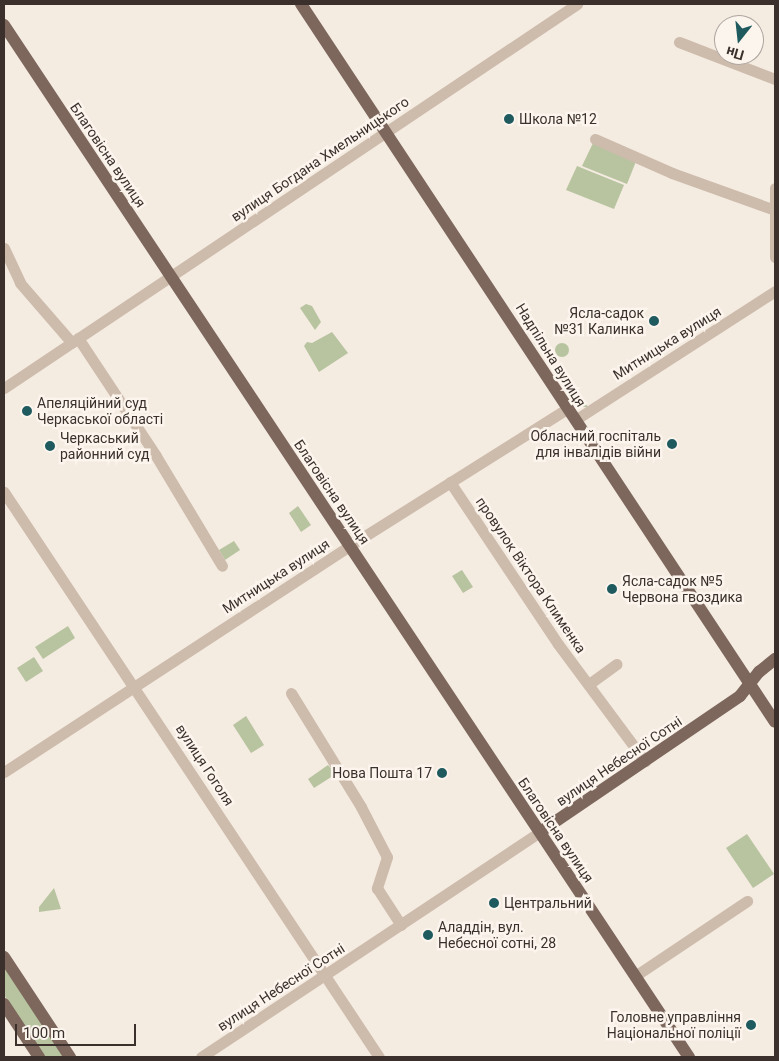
<!DOCTYPE html>
<html>
<head>
<meta charset="utf-8">
<style>
	body { margin:0 }
	#map { position:relative; width:779px; height:1061px; overflow:hidden; background:#f4ebe1; font-family:Roboto,sans-serif }
	div>[style] { position:absolute }
	.green>* { inset:0; background:#b8c4a0 }
	.round { border-radius:50% }
	.minor>* { height:11px; margin:-5.5px; padding:0 5.5px; transform-origin:5.5px; border-radius:5.5px; background:#cdbbac }
	.major>* { height:12px; margin:-6px; padding:0 6px; transform-origin:6px; border-radius:6px; background:#7d675c }
	.dots>* { width:14px; height:14px; translate:-50% -50%; box-sizing:border-box; border:2px solid #fbf5ee; border-radius:50% }
	span { translate:-50% -50%; white-space:nowrap; text-align:center; line-height:1.15; -webkit-text-stroke:5px #fbf5ee; paint-order:stroke }
	.poi-label { font-size:14px; color:#3b302b }
	.left { translate:0 -50%; text-align:left }
	.right { translate:-100% -50%; text-align:right }
	.street-label { font-size:14px; color:#3b302b }
	.frame { position:absolute; inset:0; border:5px solid #3b302b; pointer-events:none }
	.north { position:absolute; left:714px; top:15px; width:50px; height:50px; box-sizing:border-box; background:#fbf5ee; border:1px solid #aea6a0; border-radius:50%; rotate:196deg; font-size:14px; font-weight:700; line-height:20px; text-align:center; color:#3b302b }
	.north::after { content:''; display:block; margin:auto; width:18px; height:22px; background:#1f5a5e; clip-path:polygon(50% 0,100% 100%,50% 72%,0 100%) }
	.scale { position:absolute; left:15px; top:1024px; width:121px; height:22px; box-sizing:border-box; border:2px solid #3b302b; border-top:0; padding-left:6px; font-size:15px; line-height:18px; white-space:nowrap; color:#3b302b; -webkit-text-stroke:4px #fbf5ee; paint-order:stroke }
</style>
</head>
<body>
<div id="map">
	<div class="green">
		<div style="clip-path:polygon(593px 143px,637px 159px,627px 184px,582px 166px)"></div>
		<div style="clip-path:polygon(577px 166px,624px 185px,614px 209px,566px 190px)"></div>
		<div style="clip-path:polygon(306px 304px,312px 306px,321px 322px,315px 330px,300px 308px)"></div>
		<div style="clip-path:polygon(332px 332px,348px 353px,319px 372px,304px 346px,307px 342px,312px 343px)"></div>
		<div class="round" style="left:555px;top:343px;width:14px;height:14px"></div>
		<div style="clip-path:polygon(573px 383px,588px 407px,576px 407px,564px 389px)"></div>
		<div style="clip-path:polygon(298px 506px,311px 525px,301px 532px,289px 513px)"></div>
		<div style="clip-path:polygon(234px 541px,240px 550px,225px 560px,219px 550px)"></div>
		<div style="clip-path:polygon(462px 570px,473px 587px,463px 593px,452px 576px)"></div>
		<div style="clip-path:polygon(68px 626px,75px 638px,43px 659px,35px 647px)"></div>
		<div style="clip-path:polygon(34px 657px,43px 671px,26px 682px,17px 668px)"></div>
		<div style="clip-path:polygon(246px 716px,264px 745px,251px 753px,233px 725px)"></div>
		<div style="clip-path:polygon(328px 765px,336px 774px,314px 788px,308px 779px)"></div>
		<div style="clip-path:polygon(747px 834px,774px 874px,753px 888px,726px 848px)"></div>
		<div style="clip-path:polygon(54px 888px,61px 909px,39px 912px,39px 907px)"></div>
		<div style="clip-path:polygon(4px 965px,64px 1057px,45px 1057px,4px 995px)"></div>
	</div>
	<div class="minor">
		<div style="left:679px;top:42px;width:103px;rotate:21.1deg"></div>
		<div style="left:595px;top:139px;width:84px;rotate:23.8deg"></div>
		<div style="left:672px;top:173px;width:109px;rotate:19.8deg"></div>
		<div style="left:775px;top:188px;width:69px;rotate:90deg"></div>
		<div style="left:4px;top:248px;width:38px;rotate:65deg"></div>
		<div style="left:20px;top:283px;width:79px;rotate:49.1deg"></div>
		<div style="left:78px;top:338px;width:141px;rotate:56.5deg"></div>
		<div style="left:156px;top:456px;width:128px;rotate:59deg"></div>
		<div style="left:4px;top:388px;width:690px;rotate:-33.83deg"></div>
		<div style="left:575px;top:420px;width:238px;rotate:-32.8deg"></div>
		<div style="left:450px;top:482px;width:195px;rotate:56.3deg"></div>
		<div style="left:558px;top:644px;width:146px;rotate:53.4deg"></div>
		<div style="left:4px;top:492px;width:678px;rotate:56.43deg"></div>
		<div style="left:589px;top:684px;width:34px;rotate:-36deg"></div>
		<div style="left:291px;top:693px;width:134px;rotate:58.4deg"></div>
		<div style="left:361px;top:807px;width:56px;rotate:62.5deg"></div>
		<div style="left:387px;top:857px;width:33px;rotate:108deg"></div>
		<div style="left:377px;top:888px;width:44px;rotate:57deg"></div>
		<div style="left:4px;top:772px;width:412px;rotate:-33.2deg"></div>
		<div style="left:349px;top:546px;width:259px;rotate:-32.2deg"></div>
		<div style="left:635px;top:976px;width:135px;rotate:-33.8deg"></div>
		<div style="left:201px;top:1057px;width:407px;rotate:-33.6deg"></div>
	</div>
	<div class="major">
		<div style="left:301px;top:4px;width:860px;rotate:56.57deg"></div>
		<div style="left:4px;top:25px;width:1239px;rotate:56.43deg"></div>
		<div style="left:540px;top:832px;width:242px;rotate:-34.2deg"></div>
		<div style="left:740px;top:696px;width:31px;rotate:-52deg"></div>
		<div style="left:759px;top:672px;width:21px;rotate:-39deg"></div>
		<div style="left:4px;top:957px;width:120px;rotate:56.6deg"></div>
		<div style="left:4px;top:1004px;width:64px;rotate:56.6deg"></div>
	</div>
	<div class="dots">
		<div style="left:509px;top:119px;background:#1f5a5e"></div>
		<div style="left:654px;top:321px;background:#1f5a5e"></div>
		<div style="left:27px;top:411px;background:#1f5a5e"></div>
		<div style="left:672px;top:444px;background:#1f5a5e"></div>
		<div style="left:50px;top:446px;background:#1f5a5e"></div>
		<div style="left:612px;top:589px;background:#1f5a5e"></div>
		<div style="left:442px;top:773px;background:#1f5a5e"></div>
		<div style="left:494px;top:903px;background:#1f5a5e"></div>
		<div style="left:428px;top:935px;background:#1f5a5e"></div>
		<div style="left:751px;top:1025px;background:#1f5a5e"></div>
	</div>
	<div class="poi-label">
		<span class="left" style="left:519px;top:119px">Школа №12</span>
		<span class="right" style="left:644px;top:321px">Ясла-садок<br>№31 Калинка</span>
		<span class="left" style="left:37px;top:411px">Апеляційний суд<br>Черкаської області</span>
		<span class="right" style="left:661px;top:444px">Обласний госпіталь<br>для інвалідів війни</span>
		<span class="left" style="left:60px;top:446px">Черкаський<br>районний суд</span>
		<span class="left" style="left:622px;top:589px">Ясла-садок №5<br>Червона гвоздика</span>
		<span class="right" style="left:432px;top:773px">Нова Пошта 17</span>
		<span class="left" style="left:504px;top:903px">Центральний</span>
		<span class="left" style="left:438px;top:935px">Аладдін, вул.<br>Небесної сотні, 28</span>
		<span class="right" style="left:741px;top:1025px">Головне управління<br>Національної поліції</span>
	</div>
	<div class="street-label">
		<span style="left:108px;top:155px;rotate:56deg">Благовісна вулиця</span>
		<span style="left:320px;top:159px;rotate:-34deg">вулиця Богдана Хмельницького</span>
		<span style="left:667px;top:343px;rotate:-32deg">Митницька вулиця</span>
		<span style="left:551px;top:355px;rotate:58deg">Надпільна вулиця</span>
		<span style="left:332px;top:492px;rotate:56deg">Благовісна вулиця</span>
		<span style="left:531px;top:575px;rotate:56deg">провулок Віктора Клименка</span>
		<span style="left:276px;top:576px;rotate:-33deg">Митницька вулиця</span>
		<span style="left:619px;top:761px;rotate:-34deg">вулиця Небесної Сотні</span>
		<span style="left:205px;top:765px;rotate:57deg">вулиця Гоголя</span>
		<span style="left:556px;top:830px;rotate:56deg">Благовісна вулиця</span>
		<span style="left:281px;top:987px;rotate:-33deg">вулиця Небесної Сотні</span>
	</div>
	<div class="frame"></div>
	<div class="north">Пн</div>
	<div class="scale">100 m</div>
</div>
</body>
</html>
